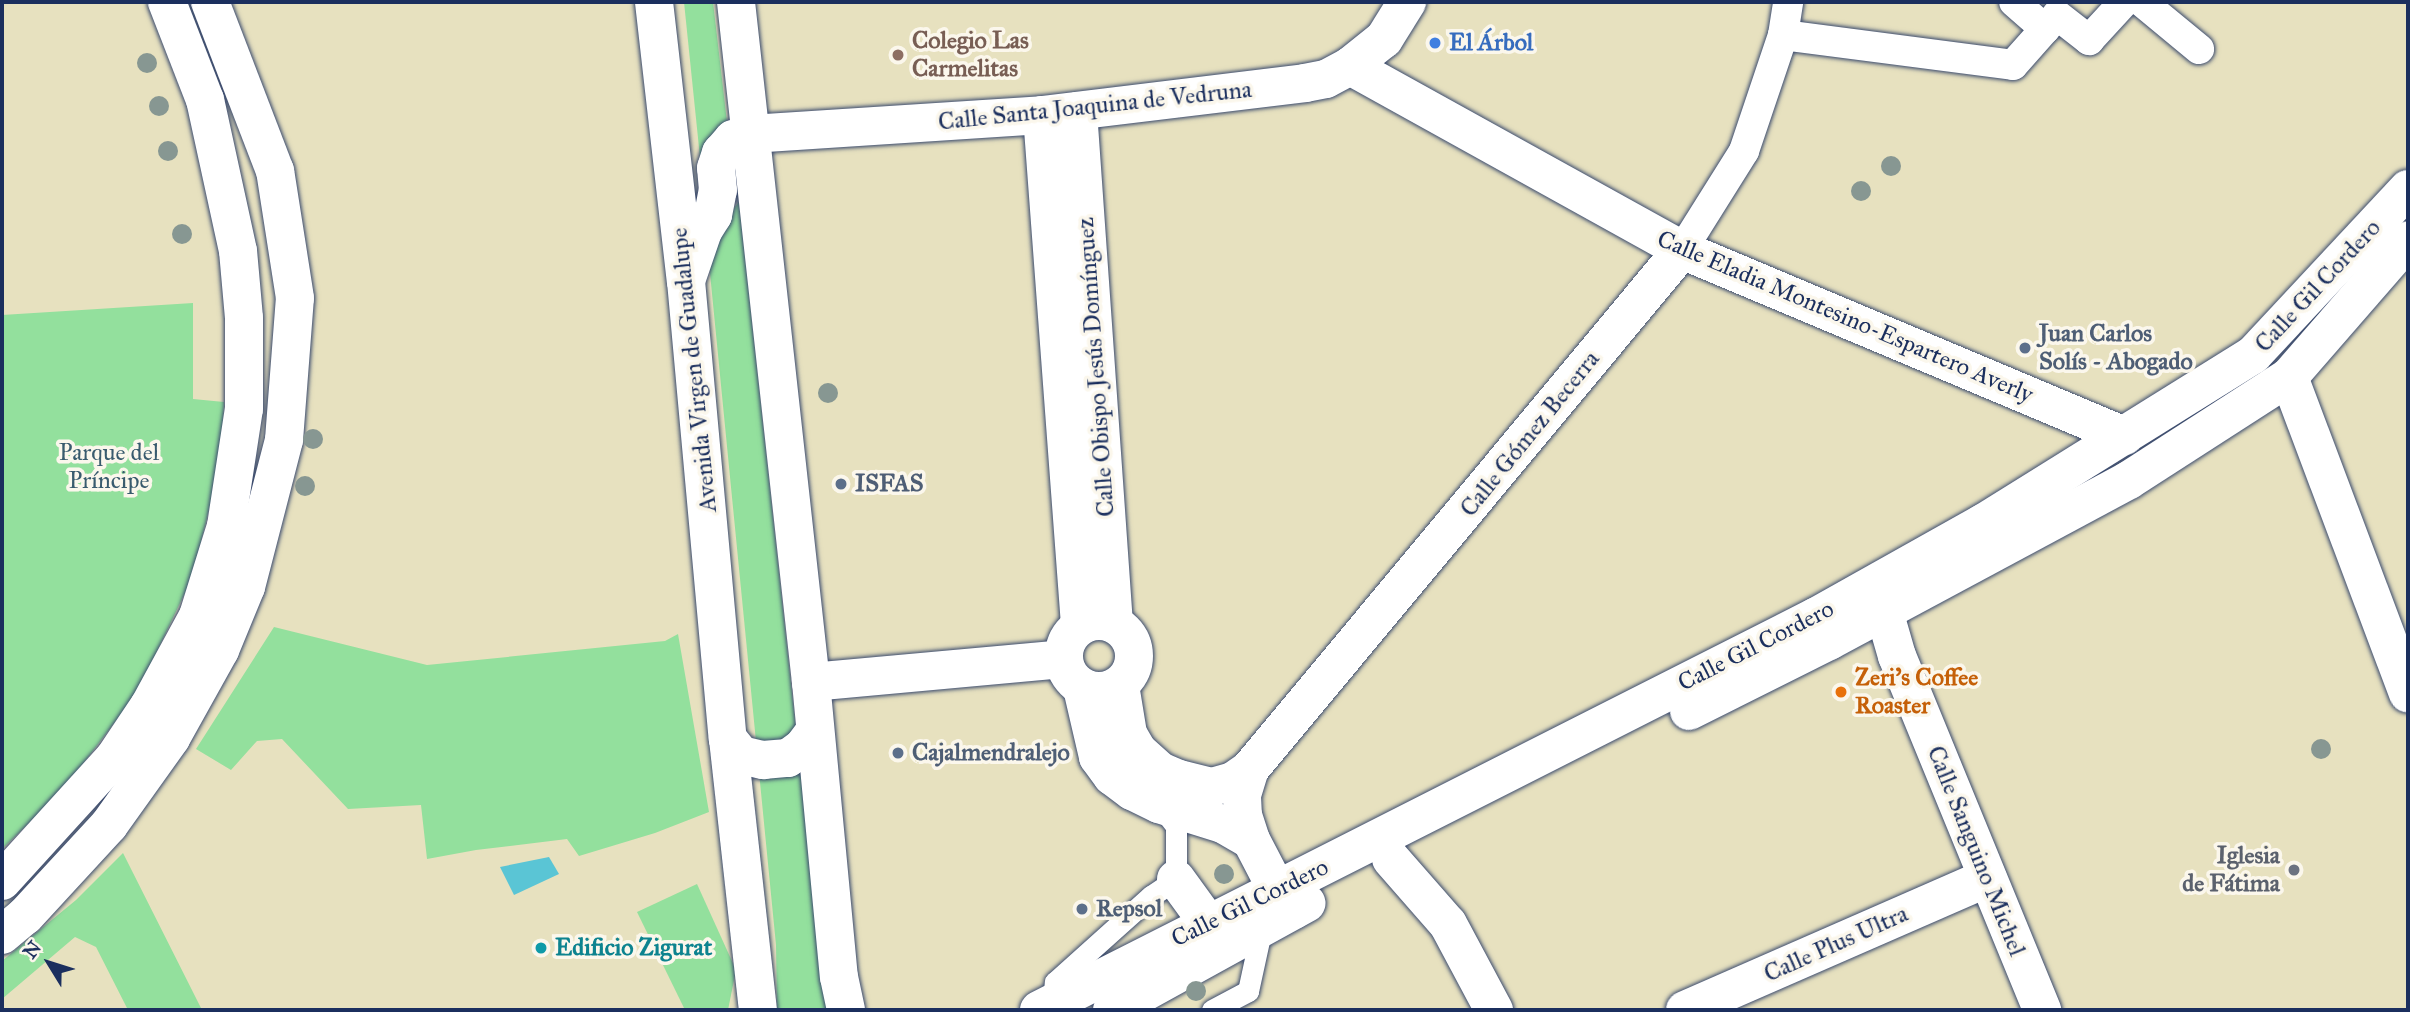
<!DOCTYPE html>
<html>
<head>
<meta charset="utf-8">
<style>
	body { margin:0 }
	#map { position:relative; width:2410px; height:1012px; overflow:hidden; background:#e7e1bf; font-family:"IM FELL Great Primer",serif }
	div>[style] { position:absolute }
	.green>* { inset:0; background:#93e09d }
	.water>* { inset:0; background:#5ac5d5 }
	.roads { filter:drop-shadow(0 0 2px #3a4a6d) drop-shadow(0 0 2px #3a4a6d) }
	.service>* { height:21px; margin:-10.5px; padding:0 10.5px; transform-origin:10.5px; border-radius:10.5px; background:#fff }
	.pedestrian>* { height:30px; margin:-15px; padding:0 15px; transform-origin:15px; border-radius:15px; background:#fff }
	.minor>* { height:38px; margin:-19px; padding:0 19px; transform-origin:19px; border-radius:19px; background:#fff }
	.minor>.ring { margin:-19px; padding:0; box-sizing:content-box; background:none; border:38px solid #fff; border-radius:50% }
	.primary>* { height:38px; margin:-19px; padding:0 19px; transform-origin:19px; border-radius:19px; background:#fff }
	.trees>* { width:20px; height:20px; margin:-10px; border-radius:50%; background:#879792 }
	.dots>* { width:19px; height:19px; translate:-50% -50%; box-sizing:border-box; border:4px solid #fbf7ec; border-radius:50% }
	span { translate:-50% -50%; white-space:nowrap; text-align:center; line-height:1.15; -webkit-text-stroke:7px #fbf7ec; paint-order:stroke }
	.education-label { font-size:24px; color:#785e54; font-weight:700 }
	.left { translate:0 -50%; text-align:left }
	.shop-label { font-size:24px; color:#366cbe; font-weight:700 }
	.street-label { font-size:24px; color:#1b2f5e }
	.service-label { font-size:24px; color:#4e5e75; font-weight:700 }
	.park-label { font-size:24px; color:#395b6e }
	.food-label { font-size:24px; color:#c56008; font-weight:700 }
	.worship-label { font-size:24px; color:#5b616d; font-weight:700 }
	.right { translate:-100% -50%; text-align:right }
	.culture-label { font-size:24px; color:#0d838f; font-weight:700 }
	.frame { position:absolute; inset:0; border:4px solid #1b2f5e; pointer-events:none }
	.north { position:absolute; left:14px; top:928px; width:70px; height:70px; -webkit-text-stroke:5px #fbf7ec; paint-order:stroke; rotate:308deg; font-size:19px; font-weight:700; line-height:28px; text-align:center; color:#1b2f5e }
	.north::after { content:''; display:block; margin:auto; width:24px; height:32px; background:#1b2f5e; clip-path:polygon(50% 0,100% 100%,50% 72%,0 100%) }
</style>
</head>
<body>
<div id="map">
	<div class="green">
		<div style="clip-path:polygon(684px 2px,713px 2px,727px 122px,701px 167px)"></div>
		<div style="clip-path:polygon(739px 202px,822px 971px,835px 1010px,777px 1010px,776px 945px,709px 263px,729px 214px)"></div>
		<div style="clip-path:polygon(193px 303px,193px 399px,224px 402px,221px 461px,192px 578px,137px 693px,63px 790px,2px 849px,2px 315px)"></div>
		<div style="clip-path:polygon(274px 627px,427px 665px,665px 641px,678px 634px,709px 812px,655px 833px,579px 856px,567px 839px,476px 850px,427px 859px,421px 805px,348px 809px,282px 739px,257px 741px,231px 770px,196px 749px)"></div>
		<div style="clip-path:polygon(123px 853px,202px 1010px,128px 1010px,96px 947px,75px 937px,2px 999px,2px 961px,76px 900px)"></div>
		<div style="clip-path:polygon(697px 884px,736px 970px,728px 1010px,685px 1010px,637px 912px)"></div>
	</div>
	<div class="water">
		<div style="clip-path:polygon(549px 857px,559px 874px,514px 895px,500px 867px)"></div>
	</div>
	<div class="roads">
		<div class="service">
			<div style="left:1053px;top:1003px;width:21px;rotate:-85deg"></div>
			<div style="left:1055px;top:982px;width:129px;rotate:-41.9deg"></div>
			<div style="left:1151px;top:896px;width:30px;rotate:-34deg"></div>
			<div style="left:1176px;top:879px;width:53px;rotate:-90deg"></div>
			<div style="left:1176px;top:826px;width:23px;rotate:-128deg"></div>
			<div style="left:1212px;top:1010px;width:41px;rotate:-27.8deg"></div>
			<div style="left:1248px;top:991px;width:66px;rotate:-77.7deg"></div>
		</div>
		<div class="pedestrian">
			<div style="left:2142px;top:2px;width:74px;rotate:39.5deg"></div>
			<div style="left:2045px;top:29px;width:18px;rotate:-49deg"></div>
			<div style="left:2057px;top:15px;width:41px;rotate:38deg"></div>
			<div style="left:2089px;top:40px;width:52px;rotate:-47.4deg"></div>
			<div style="left:1783px;top:35px;width:232px;rotate:7.4deg"></div>
			<div style="left:2013px;top:65px;width:48px;rotate:-48.4deg"></div>
			<div style="left:2045px;top:29px;width:41px;rotate:-138.9deg"></div>
			<div style="left:1682px;top:250px;width:117px;rotate:-57.9deg"></div>
			<div style="left:1744px;top:151px;width:122px;rotate:-71.4deg"></div>
			<div style="left:1783px;top:35px;width:33px;rotate:-81deg"></div>
		</div>
		<div class="minor">
			<div style="left:1350px;top:66px;width:380px;rotate:29deg"></div>
			<div style="left:1682px;top:250px;width:480px;rotate:22.8deg"></div>
			<div style="left:1078px;top:111px;width:514px;rotate:85.99deg"></div>
			<div style="left:1042px;top:115px;width:511px;rotate:85.74deg"></div>
			<div style="left:686px;top:281px;width:53px;rotate:-71.2deg"></div>
			<div style="left:703px;top:231px;width:19px;rotate:-58deg"></div>
			<div style="left:713px;top:215px;width:25px;rotate:-79deg"></div>
			<div style="left:718px;top:190px;width:22px;rotate:-95deg"></div>
			<div style="left:716px;top:168px;width:16px;rotate:-72deg"></div>
			<div style="left:721px;top:153px;width:18px;rotate:-49deg"></div>
			<div style="left:733px;top:139px;width:18px;rotate:-16deg"></div>
			<div style="left:750px;top:134px;width:293px;rotate:-3.7deg"></div>
			<div style="left:1042px;top:115px;width:265px;rotate:-6.9deg"></div>
			<div style="left:1305px;top:83px;width:21px;rotate:-11deg"></div>
			<div style="left:1326px;top:79px;width:27px;rotate:-28deg"></div>
			<div style="left:1350px;top:66px;width:43px;rotate:-38.5deg"></div>
			<div style="left:1384px;top:39px;width:44px;rotate:-58.1deg"></div>
			<div style="left:2289px;top:377px;width:338px;rotate:69.4deg"></div>
			<div style="left:1884px;top:611px;width:47px;rotate:73.9deg"></div>
			<div style="left:1897px;top:656px;width:383px;rotate:67.7deg"></div>
			<div class="ring" style="left:1064px;top:621px;width:32px;height:32px"></div>
			<div style="left:811px;top:682px;width:253px;rotate:-5.2deg"></div>
			<div style="left:1120px;top:685px;width:50px;rotate:80.7deg"></div>
			<div style="left:1128px;top:734px;width:20px;rotate:60deg"></div>
			<div style="left:1138px;top:751px;width:30px;rotate:42deg"></div>
			<div style="left:1160px;top:771px;width:21px;rotate:23deg"></div>
			<div style="left:1179px;top:779px;width:34px;rotate:14deg"></div>
			<div style="left:1212px;top:787px;width:22px;rotate:-16deg"></div>
			<div style="left:1233px;top:781px;width:21px;rotate:-35deg"></div>
			<div style="left:1082px;top:688px;width:71px;rotate:76.9deg"></div>
			<div style="left:1098px;top:757px;width:24px;rotate:54deg"></div>
			<div style="left:1112px;top:776px;width:25px;rotate:37deg"></div>
			<div style="left:1132px;top:791px;width:30px;rotate:26deg"></div>
			<div style="left:1159px;top:804px;width:67px;rotate:17.4deg"></div>
			<div style="left:1223px;top:824px;width:32px;rotate:30deg"></div>
			<div style="left:1251px;top:840px;width:56px;rotate:62.5deg"></div>
			<div style="left:1277px;top:890px;width:26px;rotate:50deg"></div>
			<div style="left:728px;top:739px;width:21px;rotate:51deg"></div>
			<div style="left:741px;top:755px;width:23px;rotate:13deg"></div>
			<div style="left:763px;top:760px;width:25px;rotate:-5deg"></div>
			<div style="left:788px;top:758px;width:19px;rotate:-36deg"></div>
			<div style="left:803px;top:747px;width:20px;rotate:-53deg"></div>
			<div style="left:1251px;top:840px;width:25px;rotate:-108deg"></div>
			<div style="left:1243px;top:816px;width:21px;rotate:-93deg"></div>
			<div style="left:1242px;top:795px;width:27px;rotate:-73deg"></div>
			<div style="left:1250px;top:769px;width:675px;rotate:-50.23deg"></div>
			<div style="left:1391px;top:859px;width:86px;rotate:48.8deg"></div>
			<div style="left:1448px;top:924px;width:98px;rotate:61.9deg"></div>
			<div style="left:1176px;top:879px;width:54px;rotate:54deg"></div>
			<div style="left:2px;top:881px;width:166px;rotate:-47.7deg"></div>
			<div style="left:114px;top:758px;width:63px;rotate:-56.1deg"></div>
			<div style="left:149px;top:706px;width:102px;rotate:-61.4deg"></div>
			<div style="left:198px;top:616px;width:94px;rotate:-72.7deg"></div>
			<div style="left:226px;top:526px;width:118px;rotate:-81.3deg"></div>
			<div style="left:244px;top:409px;width:91px;rotate:-90deg"></div>
			<div style="left:244px;top:318px;width:67px;rotate:-95.1deg"></div>
			<div style="left:238px;top:251px;width:155px;rotate:-102.3deg"></div>
			<div style="left:205px;top:100px;width:105px;rotate:-111.2deg"></div>
			<div style="left:2px;top:935px;width:30px;rotate:-40deg"></div>
			<div style="left:25px;top:916px;width:124px;rotate:-47.3deg"></div>
			<div style="left:109px;top:825px;width:107px;rotate:-54.5deg"></div>
			<div style="left:171px;top:738px;width:101px;rotate:-60.9deg"></div>
			<div style="left:220px;top:650px;width:68px;rotate:-67.6deg"></div>
			<div style="left:246px;top:587px;width:152px;rotate:-75.5deg"></div>
			<div style="left:284px;top:440px;width:142px;rotate:-85.6deg"></div>
			<div style="left:295px;top:298px;width:129px;rotate:-98.9deg"></div>
			<div style="left:275px;top:171px;width:181px;rotate:-111deg"></div>
			<div style="left:1685px;top:1010px;width:330px;rotate:-23.6deg"></div>
		</div>
		<div class="primary">
			<div style="left:654px;top:2px;width:281px;rotate:83.5deg"></div>
			<div style="left:686px;top:281px;width:460px;rotate:84.8deg"></div>
			<div style="left:728px;top:739px;width:273px;rotate:83.7deg"></div>
			<div style="left:736px;top:2px;width:684px;rotate:83.71deg"></div>
			<div style="left:811px;top:682px;width:296px;rotate:84.6deg"></div>
			<div style="left:839px;top:977px;width:34px;rotate:78deg"></div>
			<div style="left:1689px;top:711px;width:157px;rotate:-26.6deg"></div>
			<div style="left:1829px;top:641px;width:340px;rotate:-28.2deg"></div>
			<div style="left:2129px;top:480px;width:190px;rotate:-32.8deg"></div>
			<div style="left:2289px;top:377px;width:181px;rotate:-49deg"></div>
			<div style="left:1039px;top:1010px;width:872px;rotate:-26.86deg"></div>
			<div style="left:1817px;top:616px;width:190px;rotate:-29.3deg"></div>
			<div style="left:1983px;top:523px;width:318px;rotate:-31.9deg"></div>
			<div style="left:2253px;top:355px;width:227px;rotate:-47deg"></div>
			<div style="left:1112px;top:1010px;width:222px;rotate:-28.8deg"></div>
		</div>
	</div>
	<div class="trees">
		<div style="left:147px;top:63px"></div>
		<div style="left:159px;top:106px"></div>
		<div style="left:168px;top:151px"></div>
		<div style="left:1891px;top:166px"></div>
		<div style="left:1861px;top:191px"></div>
		<div style="left:182px;top:234px"></div>
		<div style="left:828px;top:393px"></div>
		<div style="left:313px;top:439px"></div>
		<div style="left:305px;top:486px"></div>
		<div style="left:2321px;top:749px"></div>
		<div style="left:1224px;top:874px"></div>
		<div style="left:1196px;top:991px"></div>
	</div>
	<div class="dots">
		<div style="left:1435px;top:43px;background:#3f7fe0"></div>
		<div style="left:898px;top:55px;background:#8d6e63"></div>
		<div style="left:2025px;top:348px;background:#5c6f8a"></div>
		<div style="left:841px;top:484px;background:#5c6f8a"></div>
		<div style="left:1841px;top:692px;background:#e8710a"></div>
		<div style="left:898px;top:753px;background:#5c6f8a"></div>
		<div style="left:2294px;top:870px;background:#6b7280"></div>
		<div style="left:1082px;top:909px;background:#5c6f8a"></div>
		<div style="left:541px;top:948px;background:#0f9aa8"></div>
	</div>
	<div class="education-label">
		<span class="left" style="left:912px;top:55px">Colegio Las<br>Carmelitas</span>
	</div>
	<div class="shop-label">
		<span class="left" style="left:1449px;top:43px">El Árbol</span>
	</div>
	<div class="street-label">
		<span style="left:1095px;top:106px;rotate:-6deg">Calle Santa Joaquina de Vedruna</span>
		<span style="left:2318px;top:286px;rotate:-47deg">Calle Gil Cordero</span>
		<span style="left:1845px;top:317px;rotate:23deg">Calle Eladia Montesino-Espartero Averly</span>
		<span style="left:1096px;top:367px;rotate:-94deg">Calle Obispo Jesús Domínguez</span>
		<span style="left:694px;top:370px;rotate:-96deg">Avenida Virgen de Guadalupe</span>
		<span style="left:1530px;top:434px;rotate:-51deg">Calle Gómez Becerra</span>
		<span style="left:1756px;top:646px;rotate:-27deg">Calle Gil Cordero</span>
		<span style="left:1976px;top:851px;rotate:68deg">Calle Sanguino Michel</span>
		<span style="left:1250px;top:903px;rotate:-26deg">Calle Gil Cordero</span>
		<span style="left:1836px;top:944px;rotate:-24deg">Calle Plus Ultra</span>
	</div>
	<div class="service-label">
		<span class="left" style="left:2039px;top:348px">Juan Carlos<br>Solís - Abogado</span>
		<span class="left" style="left:855px;top:484px">ISFAS</span>
		<span class="left" style="left:912px;top:753px">Cajalmendralejo</span>
		<span class="left" style="left:1096px;top:909px">Repsol</span>
	</div>
	<div class="park-label">
		<span style="left:109px;top:467px">Parque del<br>Príncipe</span>
	</div>
	<div class="food-label">
		<span class="left" style="left:1855px;top:692px">Zeri's Coffee<br>Roaster</span>
	</div>
	<div class="worship-label">
		<span class="right" style="left:2280px;top:870px">Iglesia<br>de Fátima</span>
	</div>
	<div class="culture-label">
		<span class="left" style="left:555px;top:948px">Edificio Zigurat</span>
	</div>
	<div class="frame"></div>
	<div class="north">N</div>
</div>
</body>
</html>
